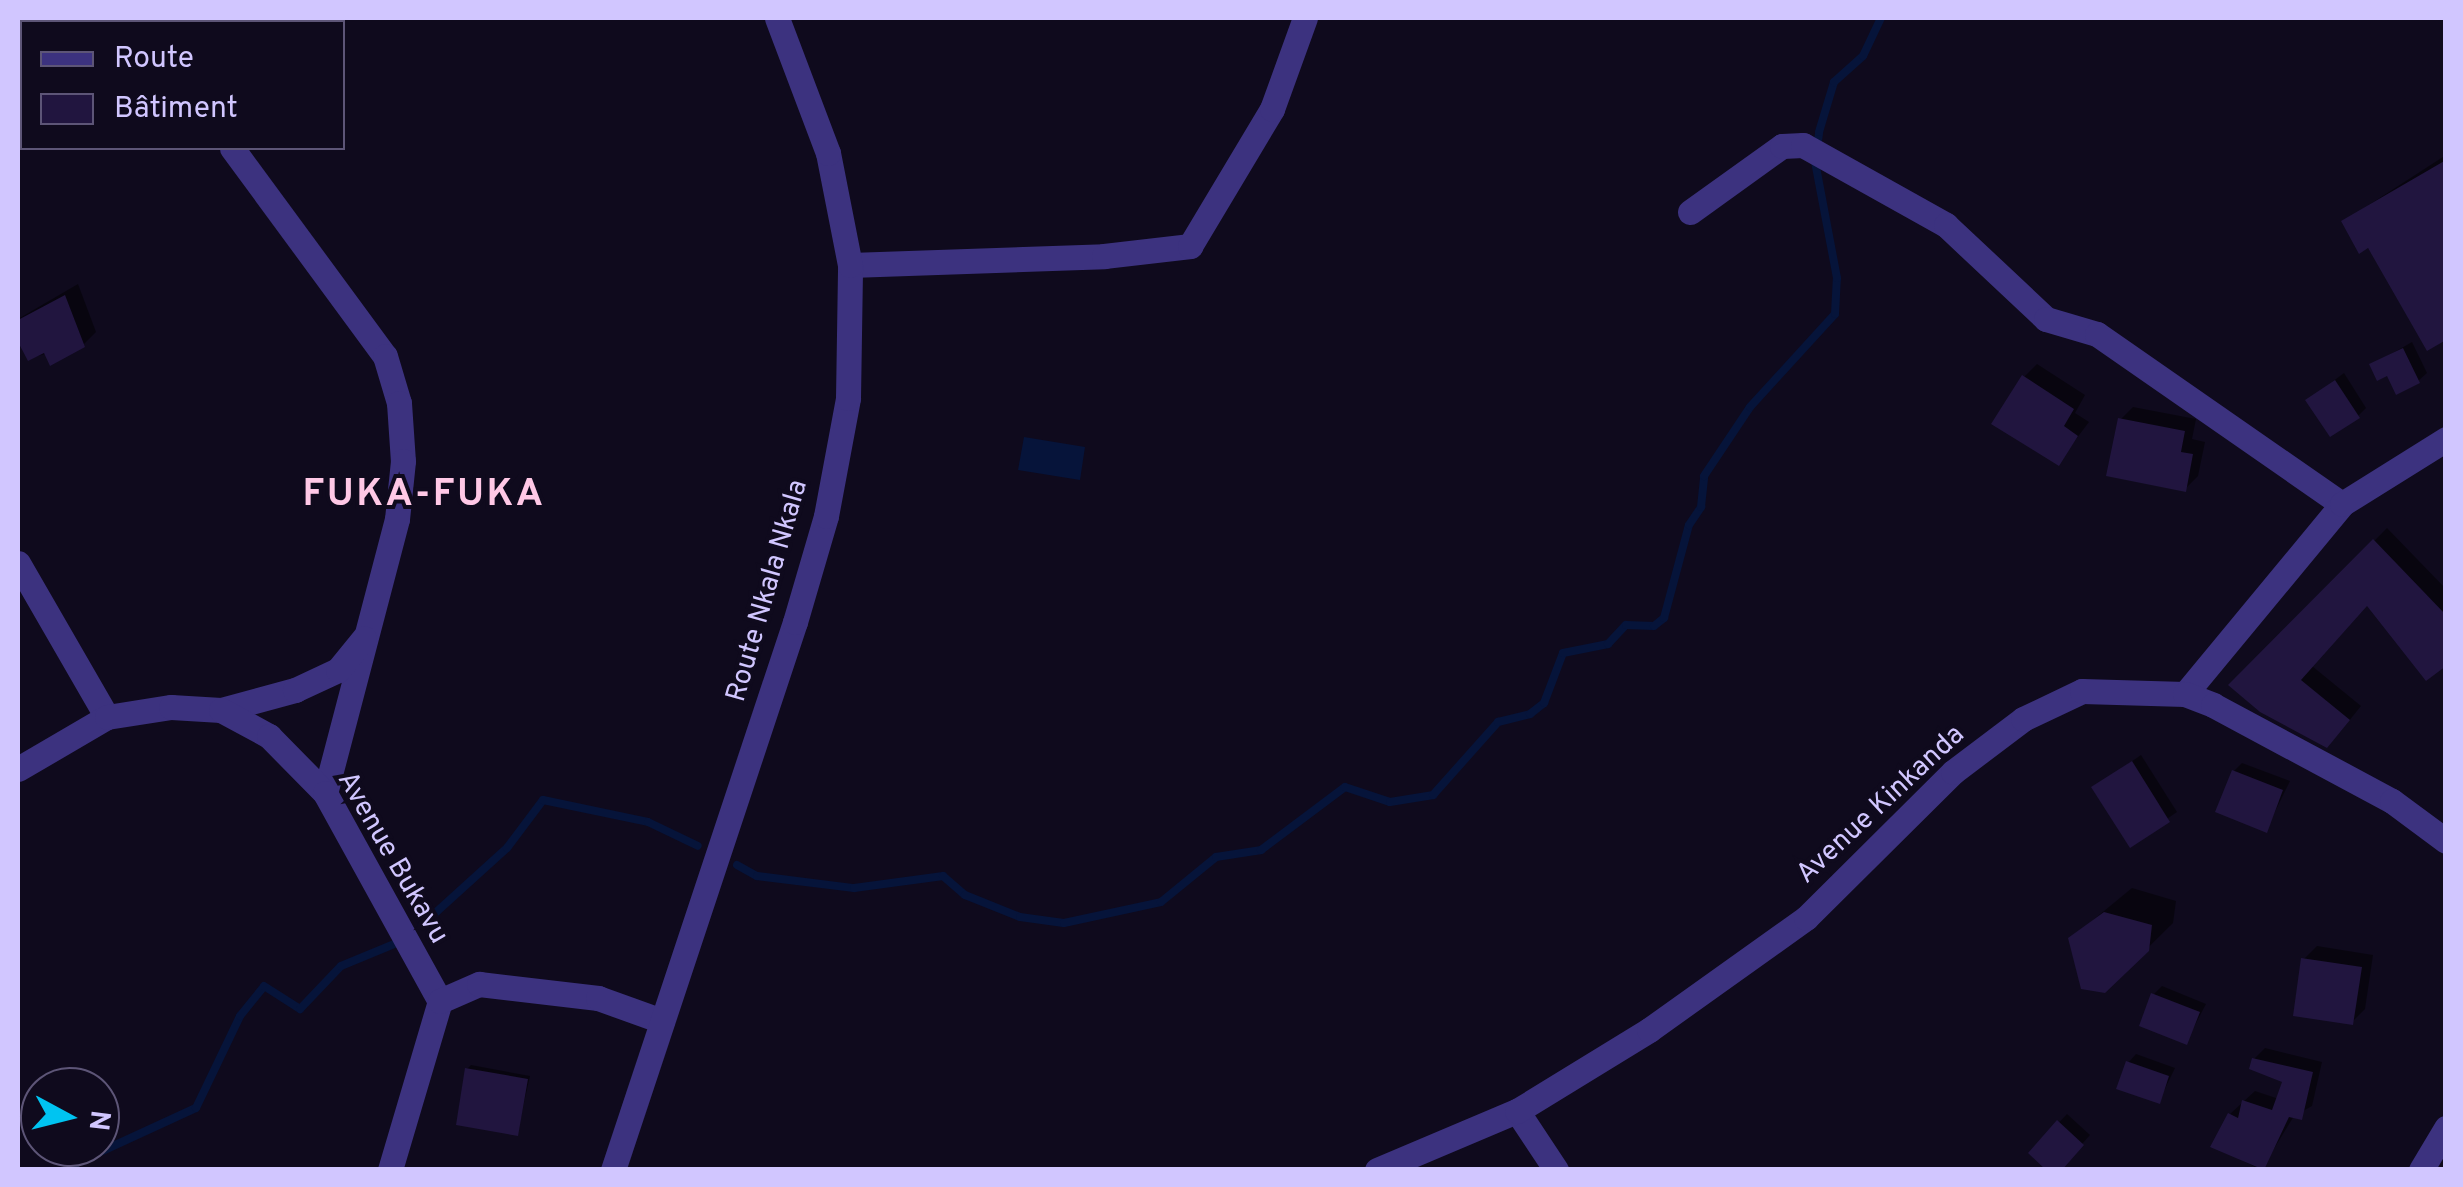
<!DOCTYPE html>
<html>
<head>
<meta charset="utf-8">
<style>
	body { margin:0 }
	#map { position:relative; width:2463px; height:1187px; overflow:hidden; background:#0f0a1d; font-family:Overpass,sans-serif }
	div>[style] { position:absolute }
	.water>* { inset:0; background:#06143a }
	.shadow>* { inset:0; background:#0007 }
	.stream>* { height:8px; margin:-4px; padding:0 4px; transform-origin:4px; border-radius:4px; background:#06143a }
	.building>* { inset:0; background:#21153f }
	.minor>* { height:25px; margin:-12.5px; padding:0 12.5px; transform-origin:12.5px; border-radius:12.5px; background:#3c327f }
	span { translate:-50% -50%; white-space:nowrap; text-align:center; line-height:1.15; -webkit-text-stroke:8px #0f0a1d; paint-order:stroke }
	.street-label { font-size:28px; color:#d1c6ff }
	.district-label { font-size:38px; color:#ffc8e6; font-weight:700; letter-spacing:2.5px }
	.frame { position:absolute; inset:0; border:20px solid #d1c6ff; pointer-events:none }
	.legend { position:absolute; left:20px; top:20px; width:325px; height:130px; box-sizing:border-box; background:#0f0a1d; border:2px solid #5d5577; margin:0; padding:12px 18px; list-style:none; font-size:30px; color:#d1c6ff }
	.legend li { display:flex; align-items:center; gap:20px; height:50px }
	.legend b { width:50px; border:2px solid #5d5577 }
	.north { position:absolute; left:20px; top:1067px; width:100px; height:100px; box-sizing:border-box; background:#0f0a1d; border:2px solid #5d5577; border-radius:50%; rotate:97deg; font-size:28px; font-weight:700; line-height:40px; text-align:center; color:#d1c6ff }
	.north::after { content:''; display:block; margin:auto; width:35px; height:45px; background:#00c4f1; clip-path:polygon(50% 0,100% 100%,50% 72%,0 100%) }
</style>
</head>
<body>
<div id="map">
	<div class="water">
		<div style="clip-path:polygon(1024px 437px,1085px 447px,1080px 480px,1018px 470px)"></div>
	</div>
	<div class="shadow">
		<div style="clip-path:polygon(2446px 155px,2446px 337px,2344px 221px)"></div>
		<div style="clip-path:polygon(78px 284px,96px 332px,83px 345px,29px 358px,18px 319px)"></div>
		<div style="clip-path:polygon(2412px 342px,2427px 373px,2418px 381px,2372px 365px)"></div>
		<div style="clip-path:polygon(2037px 364px,2085px 395px,2075px 413px,2089px 422px,2058px 463px,2024px 377px)"></div>
		<div style="clip-path:polygon(2344px 373px,2366px 408px,2358px 416px,2308px 400px)"></div>
		<div style="clip-path:polygon(2133px 407px,2196px 419px,2192px 439px,2205px 442px,2198px 476px,2185px 489px,2120px 420px)"></div>
		<div style="clip-path:polygon(2387px 528px,2446px 589px,2446px 663px,2368px 603px,2312px 666px,2361px 706px,2340px 732px,2232px 685px)"></div>
		<div style="clip-path:polygon(2141px 755px,2177px 812px,2130px 844px,2095px 787px)"></div>
		<div style="clip-path:polygon(2242px 763px,2290px 781px,2266px 830px,2234px 771px)"></div>
		<div style="clip-path:polygon(2132px 888px,2176px 901px,2173px 923px,2104px 991px,2070px 939px)"></div>
		<div style="clip-path:polygon(2317px 946px,2373px 955px,2365px 1009px,2352px 1022px,2304px 959px)"></div>
		<div style="clip-path:polygon(2162px 986px,2206px 1004px,2186px 1042px,2154px 994px)"></div>
		<div style="clip-path:polygon(2265px 1048px,2322px 1062px,2312px 1106px,2294px 1116px,2261px 1170px,2214px 1146px,2230px 1114px,2255px 1091px,2279px 1099px,2285px 1081px,2254px 1059px)"></div>
		<div style="clip-path:polygon(2136px 1054px,2175px 1068px,2159px 1101px,2128px 1063px)"></div>
		<div style="clip-path:polygon(471px 1065px,530px 1076px,517px 1133px,467px 1069px)"></div>
		<div style="clip-path:polygon(2067px 1114px,2090px 1135px,2059px 1170px,2031px 1152px)"></div>
	</div>
	<div class="stream">
		<div style="left:737px;top:865px;width:23px;rotate:29deg"></div>
		<div style="left:757px;top:876px;width:98px;rotate:7.1deg"></div>
		<div style="left:854px;top:888px;width:90px;rotate:-7.7deg"></div>
		<div style="left:943px;top:876px;width:29px;rotate:41deg"></div>
		<div style="left:965px;top:895px;width:59px;rotate:21.8deg"></div>
		<div style="left:1020px;top:917px;width:44px;rotate:7.8deg"></div>
		<div style="left:1064px;top:923px;width:99px;rotate:-12.2deg"></div>
		<div style="left:1161px;top:902px;width:71px;rotate:-39.3deg"></div>
		<div style="left:1216px;top:857px;width:46px;rotate:-8.8deg"></div>
		<div style="left:1261px;top:850px;width:105px;rotate:-36.9deg"></div>
		<div style="left:1345px;top:787px;width:47px;rotate:18.4deg"></div>
		<div style="left:1390px;top:802px;width:44px;rotate:-9.2deg"></div>
		<div style="left:1433px;top:795px;width:98px;rotate:-48.3deg"></div>
		<div style="left:1498px;top:722px;width:33px;rotate:-14deg"></div>
		<div style="left:1530px;top:714px;width:18px;rotate:-38deg"></div>
		<div style="left:1544px;top:703px;width:53px;rotate:-69.2deg"></div>
		<div style="left:1563px;top:653px;width:46px;rotate:-11.3deg"></div>
		<div style="left:1608px;top:644px;width:26px;rotate:-47deg"></div>
		<div style="left:1626px;top:625px;width:28px;rotate:2deg"></div>
		<div style="left:1654px;top:626px;width:13px;rotate:-39deg"></div>
		<div style="left:1664px;top:618px;width:96px;rotate:-75deg"></div>
		<div style="left:1689px;top:525px;width:22px;rotate:-56deg"></div>
		<div style="left:1701px;top:507px;width:31px;rotate:-84deg"></div>
		<div style="left:1704px;top:476px;width:83px;rotate:-56.3deg"></div>
		<div style="left:1750px;top:407px;width:126px;rotate:-47.6deg"></div>
		<div style="left:1835px;top:314px;width:36px;rotate:-87deg"></div>
		<div style="left:1837px;top:278px;width:118px;rotate:-100.7deg"></div>
		<div style="left:1815px;top:162px;width:30px;rotate:-82deg"></div>
		<div style="left:1819px;top:132px;width:52px;rotate:-73.3deg"></div>
		<div style="left:1834px;top:82px;width:39px;rotate:-42deg"></div>
		<div style="left:1863px;top:56px;width:42px;rotate:-64.7deg"></div>
		<div style="left:422px;top:925px;width:115px;rotate:-42.2deg"></div>
		<div style="left:507px;top:848px;width:60px;rotate:-53.1deg"></div>
		<div style="left:543px;top:800px;width:107px;rotate:11.8deg"></div>
		<div style="left:648px;top:822px;width:55px;rotate:25.6deg"></div>
		<div style="left:76px;top:1170px;width:6px;rotate:-108deg"></div>
		<div style="left:74px;top:1164px;width:134px;rotate:-24.7deg"></div>
		<div style="left:196px;top:1108px;width:102px;rotate:-64.4deg"></div>
		<div style="left:240px;top:1016px;width:38px;rotate:-51deg"></div>
		<div style="left:264px;top:986px;width:43px;rotate:32.6deg"></div>
		<div style="left:300px;top:1009px;width:59px;rotate:-46.4deg"></div>
		<div style="left:341px;top:966px;width:57px;rotate:-22.5deg"></div>
	</div>
	<div class="building">
		<div style="clip-path:polygon(2446px 160px,2446px 340px,2427px 351px,2368px 248px,2359px 254px,2341px 221px)"></div>
		<div style="clip-path:polygon(65px 295px,85px 347px,50px 366px,44px 353px,28px 361px,18px 342px,18px 320px)"></div>
		<div style="clip-path:polygon(2403px 348px,2420px 383px,2396px 395px,2387px 376px,2377px 381px,2369px 364px)"></div>
		<div style="clip-path:polygon(2022px 375px,2074px 409px,2064px 426px,2078px 436px,2059px 466px,1991px 424px)"></div>
		<div style="clip-path:polygon(2335px 380px,2360px 418px,2330px 437px,2305px 400px)"></div>
		<div style="clip-path:polygon(2118px 418px,2185px 431px,2181px 452px,2193px 454px,2186px 492px,2106px 476px)"></div>
		<div style="clip-path:polygon(2373px 539px,2446px 615px,2446px 666px,2426px 681px,2367px 606px,2301px 680px,2350px 720px,2327px 748px,2260px 712px,2228px 685px)"></div>
		<div style="clip-path:polygon(2132px 761px,2170px 822px,2130px 848px,2091px 787px)"></div>
		<div style="clip-path:polygon(2232px 770px,2283px 790px,2267px 833px,2215px 812px)"></div>
		<div style="clip-path:polygon(2104px 912px,2152px 925px,2149px 951px,2105px 993px,2081px 989px,2068px 938px)"></div>
		<div style="clip-path:polygon(2301px 958px,2362px 967px,2353px 1025px,2293px 1016px)"></div>
		<div style="clip-path:polygon(2151px 993px,2200px 1012px,2187px 1045px,2139px 1026px)"></div>
		<div style="clip-path:polygon(2252px 1058px,2313px 1072px,2302px 1120px,2289px 1117px,2264px 1170px,2210px 1147px,2228px 1113px,2238px 1118px,2242px 1100px,2272px 1110px,2282px 1082px,2249px 1069px)"></div>
		<div style="clip-path:polygon(2126px 1061px,2169px 1076px,2160px 1104px,2116px 1089px)"></div>
		<div style="clip-path:polygon(465px 1068px,528px 1079px,518px 1136px,456px 1125px)"></div>
		<div style="clip-path:polygon(2057px 1120px,2084px 1145px,2062px 1170px,2046px 1170px,2028px 1153px)"></div>
	</div>
	<div class="minor">
		<div style="left:145px;top:18px;width:6px;rotate:45deg"></div>
		<div style="left:171px;top:22px;width:5px;rotate:-53deg"></div>
		<div style="left:232px;top:148px;width:258px;rotate:53.7deg"></div>
		<div style="left:385px;top:356px;width:49px;rotate:73.4deg"></div>
		<div style="left:399px;top:403px;width:58px;rotate:86.1deg"></div>
		<div style="left:403px;top:461px;width:58px;rotate:95.9deg"></div>
		<div style="left:397px;top:519px;width:283px;rotate:104.7deg"></div>
		<div style="left:1690px;top:212px;width:113px;rotate:-35.7deg"></div>
		<div style="left:1782px;top:146px;width:21px;rotate:-3deg"></div>
		<div style="left:1803px;top:145px;width:164px;rotate:29.2deg"></div>
		<div style="left:1946px;top:225px;width:137px;rotate:43.2deg"></div>
		<div style="left:2046px;top:319px;width:53px;rotate:16.4deg"></div>
		<div style="left:2097px;top:334px;width:298px;rotate:34.8deg"></div>
		<div style="left:850px;top:265px;width:254px;rotate:-2deg"></div>
		<div style="left:1104px;top:256px;width:87px;rotate:-6.6deg"></div>
		<div style="left:1190px;top:246px;width:160px;rotate:-59.1deg"></div>
		<div style="left:1272px;top:109px;width:97px;rotate:-70.1deg"></div>
		<div style="left:18px;top:563px;width:178px;rotate:60deg"></div>
		<div style="left:2185px;top:694px;width:246px;rotate:-50.4deg"></div>
		<div style="left:2342px;top:504px;width:123px;rotate:-32deg"></div>
		<div style="left:221px;top:710px;width:77px;rotate:-15.1deg"></div>
		<div style="left:295px;top:690px;width:47px;rotate:-24.9deg"></div>
		<div style="left:338px;top:670px;width:41px;rotate:-50.9deg"></div>
		<div style="left:18px;top:769px;width:103px;rotate:-30.3deg"></div>
		<div style="left:107px;top:717px;width:65px;rotate:-8.9deg"></div>
		<div style="left:171px;top:707px;width:50px;rotate:3.4deg"></div>
		<div style="left:221px;top:710px;width:55px;rotate:28.4deg"></div>
		<div style="left:269px;top:736px;width:80px;rotate:45.5deg"></div>
		<div style="left:325px;top:793px;width:238px;rotate:61.1deg"></div>
		<div style="left:440px;top:1001px;width:176px;rotate:106.5deg"></div>
		<div style="left:440px;top:1001px;width:43px;rotate:-23.6deg"></div>
		<div style="left:479px;top:984px;width:120px;rotate:6.7deg"></div>
		<div style="left:598px;top:998px;width:68px;rotate:19.8deg"></div>
		<div style="left:1517px;top:1111px;width:71px;rotate:56.5deg"></div>
		<div style="left:613px;top:1170px;width:577px;rotate:-71.63deg"></div>
		<div style="left:795px;top:622px;width:110px;rotate:-73.7deg"></div>
		<div style="left:826px;top:516px;width:120px;rotate:-79.4deg"></div>
		<div style="left:848px;top:398px;width:133px;rotate:-89.1deg"></div>
		<div style="left:850px;top:265px;width:114px;rotate:-101.1deg"></div>
		<div style="left:828px;top:153px;width:144px;rotate:-110.7deg"></div>
		<div style="left:1377px;top:1170px;width:152px;rotate:-22.9deg"></div>
		<div style="left:1517px;top:1111px;width:155px;rotate:-31.5deg"></div>
		<div style="left:1649px;top:1030px;width:193px;rotate:-35.5deg"></div>
		<div style="left:1806px;top:918px;width:207px;rotate:-44.8deg"></div>
		<div style="left:1953px;top:772px;width:88px;rotate:-37.1deg"></div>
		<div style="left:2023px;top:719px;width:65px;rotate:-25.4deg"></div>
		<div style="left:2082px;top:691px;width:103px;rotate:1.7deg"></div>
		<div style="left:2185px;top:694px;width:30px;rotate:21deg"></div>
		<div style="left:2213px;top:705px;width:203px;rotate:28.2deg"></div>
		<div style="left:2392px;top:801px;width:67px;rotate:36.5deg"></div>
		<div style="left:2421px;top:1170px;width:49px;rotate:-59.2deg"></div>
	</div>
	<div class="street-label">
		<span style="left:768px;top:591px;rotate:-74deg">Route Nkala Nkala</span>
		<span style="left:1881px;top:805px;rotate:-43deg">Avenue Kinkanda</span>
		<span style="left:392px;top:858px;rotate:60deg">Avenue Bukavu</span>
	</div>
	<div class="district-label">
		<span style="left:424px;top:496px">FUKA-FUKA</span>
	</div>
	<div class="frame"></div>
	<ul class="legend">
	<li><b style="height:12px;background:#3c327f"></b>Route</li>
	<li><b style="height:28px;background:#21153f"></b>Bâtiment</li>
	</ul>
	<div class="north">N</div>
</div>
</body>
</html>
